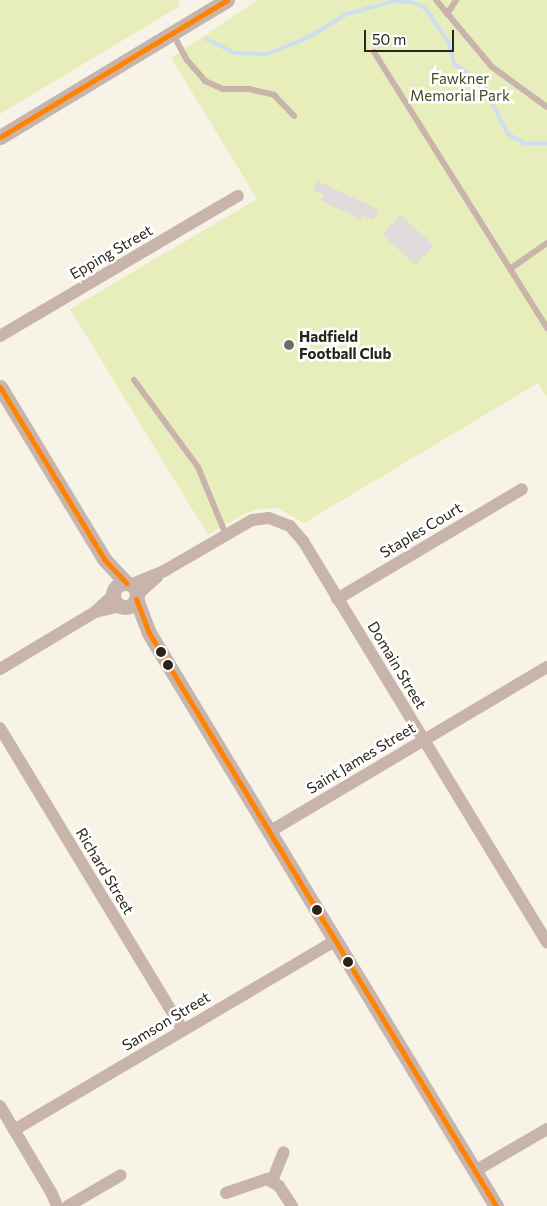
<!DOCTYPE html>
<html>
<head>
<meta charset="utf-8">
<style>
	body { margin:0 }
	#map { position:relative; width:547px; height:1206px; overflow:hidden; background:#f8f3e7; font-family:Commissioner,sans-serif }
	div>[style] { position:absolute }
	.green>* { inset:0; background:#e7eebc }
	.stream>* { height:4px; margin:-2px; padding:0 2px; transform-origin:2px; border-radius:2px; background:#cfddf0 }
	.building>* { inset:0; background:#e1dcdc }
	.service>* { height:6px; margin:-3px; padding:0 3px; transform-origin:3px; border-radius:3px; background:#c8b4ab }
	.minor>* { height:12px; margin:-6px; padding:0 6px; transform-origin:6px; border-radius:6px; background:#c8b4ab }
	.tertiary>* { height:15px; margin:-7.5px; padding:0 7.5px; transform-origin:7.5px; border-radius:7.5px; background:#c8b4ab }
	.tertiary>.ring { margin:-7.5px; padding:0; box-sizing:content-box; background:none; border:15px solid #c8b4ab; border-radius:50% }
	.bus-1>* { height:5px; margin:-2.5px; padding:0 2.5px; transform-origin:2.5px; border-radius:2.5px; background:#ff8200 }
	.dots>* { width:14px; height:14px; translate:-50% -50%; box-sizing:border-box; border:2px solid #fff; border-radius:50% }
	span { translate:-50% -50%; white-space:nowrap; text-align:center; line-height:1.15; -webkit-text-stroke:5px #fff; paint-order:stroke }
	.park-label { font-size:15px; color:#424a21 }
	.street-label { font-size:15px; color:#29251c }
	.poi-label { font-size:15px; color:#29251c; font-weight:700 }
	.left { translate:0 -50%; text-align:left }
	.scale { position:absolute; left:364px; top:30px; width:90px; height:22px; box-sizing:border-box; border:2px solid #29251c; border-top:0; padding-left:6px; font-size:15px; line-height:18px; white-space:nowrap; color:#29251c; -webkit-text-stroke:4px #fff; paint-order:stroke }
</style>
</head>
<body>
<div id="map">
	<div class="green">
		<div style="clip-path:polygon(0 0,177px 0,180px 6px,0 114px)"></div>
		<div style="clip-path:polygon(257px 0,547px 0,547px 398px,538px 383px,304px 523px,277px 508px,261px 509px,246px 513px,208px 535px,70px 309px,257px 199px,171px 58px)"></div>
	</div>
	<div class="stream">
		<div style="left:206px;top:39px;width:32px;rotate:26deg"></div>
		<div style="left:235px;top:53px;width:32px;rotate:2deg"></div>
		<div style="left:267px;top:54px;width:43px;rotate:-21.8deg"></div>
		<div style="left:307px;top:38px;width:47px;rotate:-31deg"></div>
		<div style="left:347px;top:14px;width:50px;rotate:-15.2deg"></div>
		<div style="left:395px;top:1px;width:17px;rotate:3deg"></div>
		<div style="left:412px;top:2px;width:14px;rotate:25deg"></div>
		<div style="left:425px;top:8px;width:40px;rotate:55.1deg"></div>
		<div style="left:448px;top:41px;width:24px;rotate:75deg"></div>
		<div style="left:454px;top:64px;width:34px;rotate:34deg"></div>
		<div style="left:482px;top:83px;width:57px;rotate:63deg"></div>
		<div style="left:508px;top:134px;width:18px;rotate:29deg"></div>
		<div style="left:524px;top:143px;width:23px"></div>
	</div>
	<div class="building">
		<div style="clip-path:polygon(317px 181px,378px 209px,374px 220px,363px 215px,361px 219px,321px 201px,324px 195px,313px 190px)"></div>
		<div style="clip-path:polygon(400px 215px,434px 245px,416px 265px,382px 235px)"></div>
	</div>
	<div class="service">
		<div style="left:436px;top:0;width:87px;rotate:50.1deg"></div>
		<div style="left:492px;top:67px;width:68px;rotate:36deg"></div>
		<div style="left:447px;top:14px;width:17px;rotate:-57deg"></div>
		<div style="left:173px;top:34px;width:30px;rotate:62deg"></div>
		<div style="left:187px;top:60px;width:28px;rotate:49deg"></div>
		<div style="left:205px;top:81px;width:20px;rotate:24deg"></div>
		<div style="left:223px;top:89px;width:26px"></div>
		<div style="left:249px;top:89px;width:26px;rotate:13deg"></div>
		<div style="left:274px;top:95px;width:29px;rotate:46deg"></div>
		<div style="left:374px;top:52px;width:326px;rotate:57.9deg"></div>
		<div style="left:510px;top:269px;width:45px;rotate:-35.1deg"></div>
		<div style="left:134px;top:380px;width:108px;rotate:53.7deg"></div>
		<div style="left:198px;top:467px;width:74px;rotate:67.6deg"></div>
	</div>
	<div class="minor">
		<div style="left:0;top:336px;width:276px;rotate:-30.5deg"></div>
		<div style="left:132px;top:584px;width:35px;rotate:-22deg"></div>
		<div style="left:164px;top:571px;width:102px;rotate:-30.1deg"></div>
		<div style="left:252px;top:520px;width:17px;rotate:-7deg"></div>
		<div style="left:269px;top:518px;width:22px;rotate:21deg"></div>
		<div style="left:290px;top:526px;width:20px;rotate:49deg"></div>
		<div style="left:303px;top:541px;width:470px;rotate:58.7deg"></div>
		<div style="left:137px;top:595px;width:27px;rotate:-42deg"></div>
		<div style="left:337px;top:599px;width:215px;rotate:-30.7deg"></div>
		<div style="left:95px;top:612px;width:27px;rotate:-13deg"></div>
		<div style="left:0;top:669px;width:111px;rotate:-31deg"></div>
		<div style="left:95px;top:612px;width:25px;rotate:-43deg"></div>
		<div style="left:0;top:728px;width:353px;rotate:58.8deg"></div>
		<div style="left:269px;top:832px;width:323px;rotate:-30.7deg"></div>
		<div style="left:0;top:1106px;width:102px;rotate:59.4deg"></div>
		<div style="left:52px;top:1194px;width:13px;rotate:67deg"></div>
		<div style="left:14px;top:1130px;width:373px;rotate:-30.5deg"></div>
		<div style="left:475px;top:1171px;width:83px;rotate:-30.3deg"></div>
		<div style="left:272px;top:1181px;width:31px;rotate:-68deg"></div>
		<div style="left:226px;top:1193px;width:43px;rotate:-18.9deg"></div>
		<div style="left:267px;top:1179px;width:14px;rotate:30deg"></div>
		<div style="left:279px;top:1186px;width:24px;rotate:57deg"></div>
		<div style="left:68px;top:1206px;width:61px;rotate:-30.3deg"></div>
	</div>
	<div class="tertiary">
		<div style="left:0;top:137px;width:265px;rotate:-31.1deg"></div>
		<div style="left:0;top:387px;width:201px;rotate:58.8deg"></div>
		<div style="left:104px;top:559px;width:33px;rotate:47deg"></div>
		<div class="ring" style="left:113px;top:583px;width:9px;height:9px"></div>
		<div style="left:136px;top:599px;width:36px;rotate:69deg"></div>
		<div style="left:149px;top:633px;width:670px;rotate:58.8deg"></div>
	</div>
	<div class="bus-1">
		<div style="left:0;top:137px;width:265px;rotate:-31.1deg"></div>
		<div style="left:0;top:387px;width:201px;rotate:58.8deg"></div>
		<div style="left:104px;top:559px;width:33px;rotate:47deg"></div>
		<div style="left:136px;top:599px;width:36px;rotate:69deg"></div>
		<div style="left:149px;top:633px;width:670px;rotate:58.8deg"></div>
	</div>
	<div class="dots">
		<div style="left:289px;top:345px;background:#716d63"></div>
		<div style="left:161px;top:652px;background:#29251c"></div>
		<div style="left:168px;top:665px;background:#29251c"></div>
		<div style="left:317px;top:910px;background:#29251c"></div>
		<div style="left:348px;top:962px;background:#29251c"></div>
	</div>
	<div class="park-label">
		<span style="left:460px;top:87px">Fawkner<br>Memorial Park</span>
	</div>
	<div class="street-label">
		<span style="left:111px;top:252px;rotate:-30deg">Epping Street</span>
		<span style="left:421px;top:530px;rotate:-31deg">Staples Court</span>
		<span style="left:397px;top:665px;rotate:59deg">Domain Street</span>
		<span style="left:361px;top:758px;rotate:-31deg">Saint James Street</span>
		<span style="left:105px;top:871px;rotate:59deg">Richard Street</span>
		<span style="left:166px;top:1021px;rotate:-31deg">Samson Street</span>
	</div>
	<div class="poi-label">
		<span class="left" style="left:299px;top:345px">Hadfield<br>Football Club</span>
	</div>
	<div class="scale">50 m</div>
</div>
</body>
</html>
